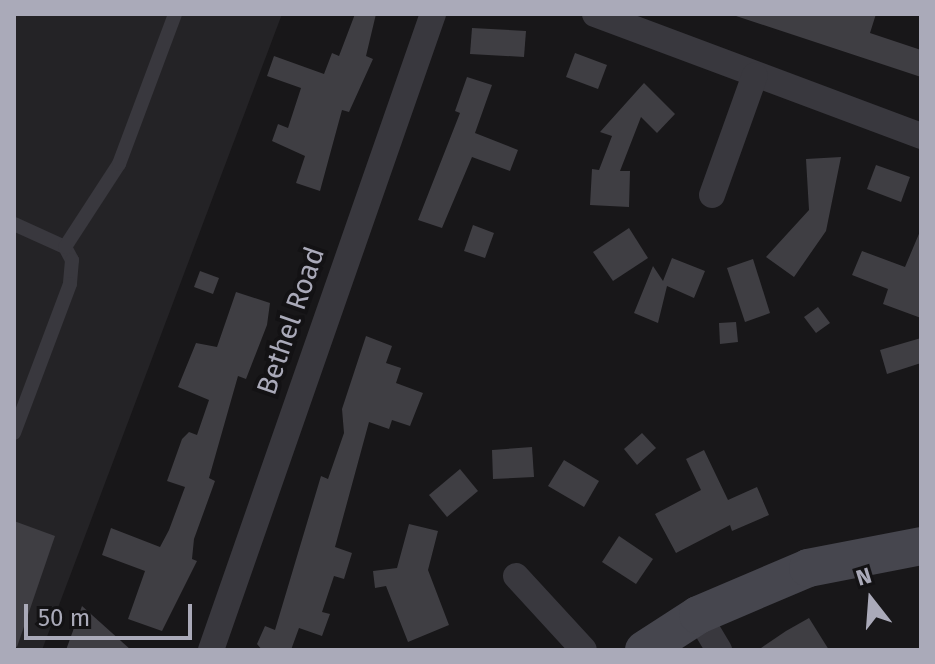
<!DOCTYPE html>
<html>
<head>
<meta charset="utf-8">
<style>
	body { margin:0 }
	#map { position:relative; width:935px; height:664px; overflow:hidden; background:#181719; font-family:"Fira Sans",sans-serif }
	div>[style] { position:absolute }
	.built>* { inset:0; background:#242326 }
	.building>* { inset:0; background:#3f3e43 }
	.lane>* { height:14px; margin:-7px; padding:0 7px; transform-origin:7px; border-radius:7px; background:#39383e }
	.street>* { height:26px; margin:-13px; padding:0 13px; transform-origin:13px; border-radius:13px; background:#39383e }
	.secondary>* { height:38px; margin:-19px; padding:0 19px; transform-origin:19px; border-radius:19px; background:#46464e }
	span { translate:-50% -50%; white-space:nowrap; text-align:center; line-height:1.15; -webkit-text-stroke:8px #131214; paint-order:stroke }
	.street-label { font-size:28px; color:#aaaab9 }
	.frame { position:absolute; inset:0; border:16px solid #aaaab9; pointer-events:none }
	.north { position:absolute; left:831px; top:560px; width:80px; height:80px; -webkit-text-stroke:6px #131214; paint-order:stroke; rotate:343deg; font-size:22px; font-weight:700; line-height:32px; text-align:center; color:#aaaab9 }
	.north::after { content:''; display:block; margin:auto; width:28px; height:36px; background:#aaaab9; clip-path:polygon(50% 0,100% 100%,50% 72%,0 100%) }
	.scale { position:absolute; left:24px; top:604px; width:168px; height:36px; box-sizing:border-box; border:4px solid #aaaab9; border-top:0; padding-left:10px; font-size:24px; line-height:28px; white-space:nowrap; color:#aaaab9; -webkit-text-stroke:6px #131214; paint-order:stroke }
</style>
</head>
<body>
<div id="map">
	<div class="built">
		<div style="clip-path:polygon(14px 14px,282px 14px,42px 650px,14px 650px)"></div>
	</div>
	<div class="building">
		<div style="clip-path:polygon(355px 14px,376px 14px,366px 56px,373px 59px,349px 112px,342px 110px,320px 191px,296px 183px,305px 156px,272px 141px,278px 124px,288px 128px,301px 88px,267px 76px,274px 56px,324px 74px,332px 53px,339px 56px)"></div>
		<div style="clip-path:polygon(730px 14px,876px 14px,870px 33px,921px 50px,921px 77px)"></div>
		<div style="clip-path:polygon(472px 28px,526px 31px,524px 57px,470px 54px)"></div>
		<div style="clip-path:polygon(575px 53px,607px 65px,598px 89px,566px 77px)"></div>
		<div style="clip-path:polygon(467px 77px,492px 85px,475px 133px,518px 150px,510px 171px,472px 157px,442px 228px,418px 220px,460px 113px,455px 111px)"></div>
		<div style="clip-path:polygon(644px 83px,675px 114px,657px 133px,641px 117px,620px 171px,630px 171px,629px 207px,590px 205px,592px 169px,599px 170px,612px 136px,600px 132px)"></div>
		<div style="clip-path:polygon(841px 157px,826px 231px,794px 277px,766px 257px,809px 210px,806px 159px)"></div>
		<div style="clip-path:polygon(876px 165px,910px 177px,901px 202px,867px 189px)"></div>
		<div style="clip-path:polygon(473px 225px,494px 233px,485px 258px,464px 251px)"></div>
		<div style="clip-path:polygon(629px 228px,648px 258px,613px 281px,593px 252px)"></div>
		<div style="clip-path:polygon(921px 229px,921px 318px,883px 304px,888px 289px,852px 275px,862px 251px,905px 267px)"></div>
		<div style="clip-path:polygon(672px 258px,705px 271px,694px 298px,667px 286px,658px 323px,634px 313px,653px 266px,663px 281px)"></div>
		<div style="clip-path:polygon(753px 259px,770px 313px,745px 322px,727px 268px)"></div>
		<div style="clip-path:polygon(200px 271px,219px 278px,213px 294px,194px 287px)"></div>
		<div style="clip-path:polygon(236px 292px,270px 303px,267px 325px,246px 379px,238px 376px,209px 478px,215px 481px,194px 539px,192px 559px,197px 561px,162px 631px,128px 619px,145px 571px,102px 555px,111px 528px,160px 547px,169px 530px,185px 487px,167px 481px,182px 439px,189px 432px,197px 435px,209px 400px,178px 387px,196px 343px,217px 347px)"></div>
		<div style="clip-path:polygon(818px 307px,830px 323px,816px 333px,804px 317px)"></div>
		<div style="clip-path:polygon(736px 322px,738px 342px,720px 344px,719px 323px)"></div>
		<div style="clip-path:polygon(366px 336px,392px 346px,386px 363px,401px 368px,396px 383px,423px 393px,410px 426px,392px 420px,389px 429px,369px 422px,335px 547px,352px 553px,344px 579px,334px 576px,322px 612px,330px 614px,322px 636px,299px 628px,291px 650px,262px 650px,257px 644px,265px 626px,275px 630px,321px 476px,328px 479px,344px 433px,342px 409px)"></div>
		<div style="clip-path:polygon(921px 338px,921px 363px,887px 374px,880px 350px)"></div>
		<div style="clip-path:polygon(642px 433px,656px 448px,637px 465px,624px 449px)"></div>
		<div style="clip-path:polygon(532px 447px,534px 477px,493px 479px,492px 450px)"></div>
		<div style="clip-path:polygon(704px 450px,728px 500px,757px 487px,769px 515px,732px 531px,730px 525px,676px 553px,655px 514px,701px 490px,686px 459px)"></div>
		<div style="clip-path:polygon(564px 460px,599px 481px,584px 507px,548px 486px)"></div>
		<div style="clip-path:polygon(460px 469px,478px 491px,447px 517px,429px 495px)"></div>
		<div style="clip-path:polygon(14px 521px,55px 536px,17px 647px,14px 646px)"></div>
		<div style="clip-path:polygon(409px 524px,438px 531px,428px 570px,449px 625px,408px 642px,386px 586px,375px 588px,373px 571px,397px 568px)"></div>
		<div style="clip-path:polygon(619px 536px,653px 559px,636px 584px,602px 562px)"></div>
		<div style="clip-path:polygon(82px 606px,131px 650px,66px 650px)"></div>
		<div style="clip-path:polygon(809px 618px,829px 650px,758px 650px,786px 631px)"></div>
	</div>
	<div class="lane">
		<div style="left:14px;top:224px;width:56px;rotate:24.3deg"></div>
		<div style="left:65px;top:247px;width:15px;rotate:62deg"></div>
		<div style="left:72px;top:260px;width:24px;rotate:95deg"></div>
		<div style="left:70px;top:284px;width:159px;rotate:110.6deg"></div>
		<div style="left:65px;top:247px;width:99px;rotate:-57deg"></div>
		<div style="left:119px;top:164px;width:160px;rotate:-69.5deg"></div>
	</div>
	<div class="street">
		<div style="left:595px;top:14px;width:348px;rotate:20.5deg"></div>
		<div style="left:712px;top:195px;width:127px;rotate:-70.3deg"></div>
		<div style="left:516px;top:576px;width:100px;rotate:47.4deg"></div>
		<div style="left:698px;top:615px;width:41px;rotate:59deg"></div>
		<div style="left:211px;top:650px;width:674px;rotate:-70.76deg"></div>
	</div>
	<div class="secondary">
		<div style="left:644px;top:650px;width:64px;rotate:-32.9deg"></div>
		<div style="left:698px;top:615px;width:120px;rotate:-23.1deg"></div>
		<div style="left:808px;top:568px;width:115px;rotate:-11deg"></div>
	</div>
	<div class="street-label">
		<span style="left:291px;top:321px;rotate:-71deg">Bethel Road</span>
	</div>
	<div class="frame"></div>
	<div class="north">N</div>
	<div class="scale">50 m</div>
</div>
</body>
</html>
